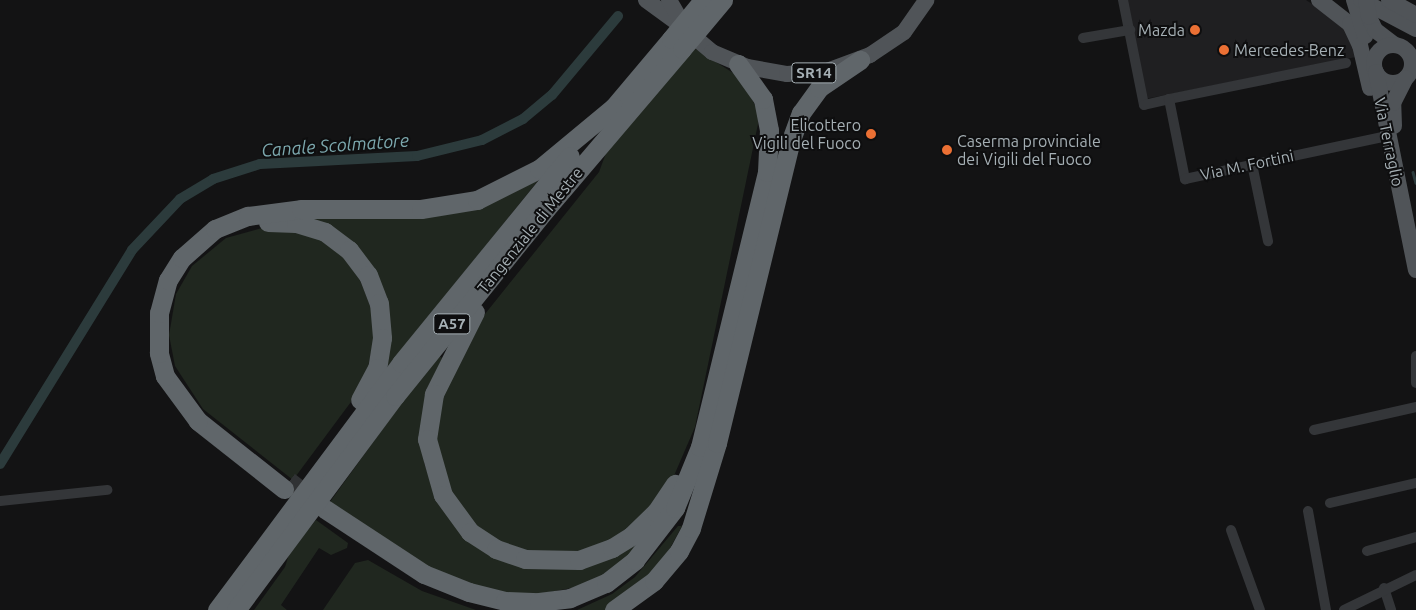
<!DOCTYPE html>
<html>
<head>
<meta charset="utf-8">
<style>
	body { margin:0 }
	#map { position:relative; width:1416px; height:610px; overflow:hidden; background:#131314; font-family:Ubuntu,sans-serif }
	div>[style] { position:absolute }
	.built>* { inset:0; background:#1f1f21 }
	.green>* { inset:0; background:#20271f }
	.stream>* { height:2.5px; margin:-1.25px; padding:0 1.25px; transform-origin:1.25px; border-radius:1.25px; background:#2c3b3c }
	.canal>* { height:10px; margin:-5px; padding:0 5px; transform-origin:5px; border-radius:5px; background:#2c3b3c }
	.highway-tunnel>* { height:19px; margin-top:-9.5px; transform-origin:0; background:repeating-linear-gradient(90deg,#303234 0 19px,transparent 0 28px) }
	.street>* { height:10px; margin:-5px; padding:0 5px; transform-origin:5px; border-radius:5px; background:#343639 }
	.primary>* { height:16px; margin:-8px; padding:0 8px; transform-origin:8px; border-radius:8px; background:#505458 }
	.primary>.ring { margin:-8px; padding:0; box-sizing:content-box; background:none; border:16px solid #505458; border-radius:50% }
	.highway>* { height:19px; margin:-9.5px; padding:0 9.5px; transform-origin:9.5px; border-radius:9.5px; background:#60666a }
	.primary-bridge>* { height:16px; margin:-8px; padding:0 8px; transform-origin:8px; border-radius:8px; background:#505458 }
	.highway-bridge>* { height:19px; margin:-9.5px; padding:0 9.5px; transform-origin:9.5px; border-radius:9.5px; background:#60666a }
	.dots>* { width:14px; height:14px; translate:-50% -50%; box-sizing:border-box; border:2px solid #0e0e0f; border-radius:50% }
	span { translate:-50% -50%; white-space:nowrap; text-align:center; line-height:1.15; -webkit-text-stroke:4px #0e0e0f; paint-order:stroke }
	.shield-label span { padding:1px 4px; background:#0e0e0f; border:1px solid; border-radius:4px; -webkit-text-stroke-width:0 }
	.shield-label { font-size:15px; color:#a5afb4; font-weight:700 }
	.poi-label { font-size:16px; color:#a5afb4 }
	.right { translate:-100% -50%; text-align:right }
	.left { translate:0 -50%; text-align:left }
	.street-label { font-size:16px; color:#a5afb4 }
	.water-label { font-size:18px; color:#7ca8ae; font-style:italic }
</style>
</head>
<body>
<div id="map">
	<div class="built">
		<div style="clip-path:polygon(1127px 0,1306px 0,1338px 21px,1350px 36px,1356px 57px,1145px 99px)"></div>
	</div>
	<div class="green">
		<div style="clip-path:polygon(694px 48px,741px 78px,758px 111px,758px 124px,695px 427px,673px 478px,655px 506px,595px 553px,502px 550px,447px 499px,432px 414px,481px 319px,599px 172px,606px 153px)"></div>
		<div style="clip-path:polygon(537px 174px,541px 177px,386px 369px,381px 365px,386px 333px,382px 298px,368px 269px,346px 244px,316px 226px,279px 218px,252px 219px,222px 230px,199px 246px,180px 267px,163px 304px,160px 335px,164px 359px,177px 388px,197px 415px,231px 444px,196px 416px,176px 389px,166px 369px,161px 351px,159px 335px,162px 304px,179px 267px,191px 252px,212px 234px,242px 221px,269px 215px,400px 213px,454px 208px,498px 196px)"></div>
		<div style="clip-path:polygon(269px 226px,316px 235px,353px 263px,377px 322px,365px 383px,293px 480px,203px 409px,175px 366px,169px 335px,176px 294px,192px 266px,226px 238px)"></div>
		<div style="clip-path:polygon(437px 354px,442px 358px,430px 390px,424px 463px,438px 500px,528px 566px,638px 533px,634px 552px,588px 585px,523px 597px,452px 583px,327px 506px)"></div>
		<div style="clip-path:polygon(316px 520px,348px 543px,347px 548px,331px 555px,319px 548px,281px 605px,287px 610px,254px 610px,285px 567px,290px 551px)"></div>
		<div style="clip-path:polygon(678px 526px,682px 526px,661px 565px,605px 610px,577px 610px,612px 594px,635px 577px)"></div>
		<div style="clip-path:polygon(368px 560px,422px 591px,476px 610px,323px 610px,355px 563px)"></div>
	</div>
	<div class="stream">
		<div style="left:1413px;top:172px;width:11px;rotate:75deg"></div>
	</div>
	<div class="canal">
		<div style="left:0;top:464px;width:251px;rotate:-58.3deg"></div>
		<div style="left:132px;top:250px;width:70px;rotate:-46.7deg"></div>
		<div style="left:180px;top:199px;width:39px;rotate:-31deg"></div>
		<div style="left:213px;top:179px;width:49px;rotate:-17.7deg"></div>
		<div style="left:260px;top:164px;width:157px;rotate:-2.9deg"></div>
		<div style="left:417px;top:156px;width:67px;rotate:-13.8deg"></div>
		<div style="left:482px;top:140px;width:46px;rotate:-27.1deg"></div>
		<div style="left:523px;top:119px;width:38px;rotate:-40deg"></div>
		<div style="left:552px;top:95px;width:103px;rotate:-50.1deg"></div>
	</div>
	<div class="highway-tunnel">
		<div style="left:289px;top:481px;width:34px;rotate:38deg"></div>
	</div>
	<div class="street">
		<div style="left:1123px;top:0;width:107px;rotate:78.7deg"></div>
		<div style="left:1144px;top:105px;width:26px;rotate:-13deg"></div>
		<div style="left:1083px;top:38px;width:48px;rotate:-9.7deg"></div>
		<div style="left:1346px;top:63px;width:181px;rotate:168.5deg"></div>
		<div style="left:1169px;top:99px;width:82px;rotate:78.7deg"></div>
		<div style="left:1185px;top:179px;width:208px;rotate:-12deg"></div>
		<div style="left:1252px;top:164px;width:79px;rotate:78.3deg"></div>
		<div style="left:1416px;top:356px;width:27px;rotate:90deg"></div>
		<div style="left:1314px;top:430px;width:105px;rotate:-12.7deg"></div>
		<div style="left:0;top:501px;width:108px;rotate:-5.9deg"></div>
		<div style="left:1330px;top:503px;width:88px;rotate:-13.1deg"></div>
		<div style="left:1308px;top:511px;width:101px;rotate:79.7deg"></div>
		<div style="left:1231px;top:530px;width:85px;rotate:70.1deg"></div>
		<div style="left:1367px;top:551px;width:51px;rotate:-15.9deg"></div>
		<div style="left:1384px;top:588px;width:23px;rotate:72deg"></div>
		<div style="left:1344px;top:610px;width:80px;rotate:-25.9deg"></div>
	</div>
	<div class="primary">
		<div style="left:646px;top:0;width:39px;rotate:36deg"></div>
		<div style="left:669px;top:0;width:36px;rotate:60deg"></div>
		<div style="left:687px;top:31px;width:33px;rotate:40deg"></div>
		<div style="left:712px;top:52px;width:38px;rotate:23deg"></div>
		<div style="left:747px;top:67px;width:41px;rotate:9.9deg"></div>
		<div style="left:787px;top:74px;width:40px;rotate:-4.3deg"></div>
		<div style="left:827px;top:71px;width:46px;rotate:-20.4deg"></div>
		<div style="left:870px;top:55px;width:41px;rotate:-34.1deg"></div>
		<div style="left:904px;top:32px;width:39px;rotate:-55deg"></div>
		<div style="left:1319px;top:0;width:39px;rotate:38deg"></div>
		<div style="left:1350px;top:24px;width:23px;rotate:65deg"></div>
		<div style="left:1360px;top:45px;width:44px;rotate:76.9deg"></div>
		<div style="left:1354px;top:0;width:38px;rotate:73deg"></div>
		<div style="left:1361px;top:0;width:62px;rotate:27.8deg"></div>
		<div style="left:1389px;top:0;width:31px;rotate:29deg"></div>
		<div style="left:1369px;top:17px;width:14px;rotate:65deg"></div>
		<div style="left:1375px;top:30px;width:25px;rotate:37deg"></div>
		<div class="ring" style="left:1374px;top:45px;width:22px;height:22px"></div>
		<div style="left:1376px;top:72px;width:202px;rotate:78.6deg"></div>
		<div style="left:1394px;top:126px;width:23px;rotate:-92deg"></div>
		<div style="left:1393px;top:103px;width:28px;rotate:-63deg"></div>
	</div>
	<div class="highway">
		<div style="left:607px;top:115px;width:99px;rotate:-49.9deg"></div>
		<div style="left:268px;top:222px;width:28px;rotate:2deg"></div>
		<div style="left:296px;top:223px;width:30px;rotate:17deg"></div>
		<div style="left:325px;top:232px;width:30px;rotate:37deg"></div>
		<div style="left:349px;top:250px;width:31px;rotate:53deg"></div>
		<div style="left:368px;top:275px;width:30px;rotate:69deg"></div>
		<div style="left:379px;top:303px;width:35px;rotate:85deg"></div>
		<div style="left:382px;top:338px;width:30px;rotate:99deg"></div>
		<div style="left:377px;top:368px;width:36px;rotate:118deg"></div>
		<div style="left:475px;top:312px;width:92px;rotate:116.6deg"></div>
		<div style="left:434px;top:394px;width:46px;rotate:98.8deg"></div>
		<div style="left:427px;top:439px;width:58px;rotate:74.1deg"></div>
		<div style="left:443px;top:495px;width:46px;rotate:53.9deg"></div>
		<div style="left:470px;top:532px;width:31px;rotate:33deg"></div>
		<div style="left:496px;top:549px;width:31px;rotate:19deg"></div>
		<div style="left:525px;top:559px;width:54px;rotate:1.1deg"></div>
		<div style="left:579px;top:560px;width:35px;rotate:-20deg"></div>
		<div style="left:612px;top:548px;width:22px;rotate:-32deg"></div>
		<div style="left:631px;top:536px;width:35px;rotate:-44deg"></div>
		<div style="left:656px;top:512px;width:34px;rotate:-56deg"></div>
		<div style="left:284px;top:489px;width:110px;rotate:-141.7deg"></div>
		<div style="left:198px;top:421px;width:56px;rotate:-126.3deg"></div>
		<div style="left:165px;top:376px;width:24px;rotate:-105deg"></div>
		<div style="left:159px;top:353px;width:40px;rotate:-90deg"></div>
		<div style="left:159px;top:313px;width:34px;rotate:-75deg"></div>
		<div style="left:168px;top:280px;width:26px;rotate:-58deg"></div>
		<div style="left:182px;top:258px;width:44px;rotate:-41.3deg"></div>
		<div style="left:215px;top:229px;width:35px;rotate:-22deg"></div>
		<div style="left:248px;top:216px;width:53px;rotate:-7.5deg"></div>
		<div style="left:301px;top:209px;width:120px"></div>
		<div style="left:421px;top:209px;width:57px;rotate:-9.1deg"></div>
		<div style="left:477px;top:200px;width:69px;rotate:-26.6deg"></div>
		<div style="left:539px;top:169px;width:97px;rotate:-39.6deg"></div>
		<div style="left:325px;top:509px;width:118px;rotate:33.3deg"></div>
		<div style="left:424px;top:574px;width:48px;rotate:21.8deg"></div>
		<div style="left:469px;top:592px;width:37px;rotate:14deg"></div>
		<div style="left:505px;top:601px;width:34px;rotate:2deg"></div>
		<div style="left:539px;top:602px;width:31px;rotate:-7deg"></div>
		<div style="left:570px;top:598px;width:39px;rotate:-23deg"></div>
		<div style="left:606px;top:583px;width:37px;rotate:-38deg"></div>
		<div style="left:635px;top:560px;width:66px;rotate:-52.4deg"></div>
		<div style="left:675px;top:508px;width:66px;rotate:-67.7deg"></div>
		<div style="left:700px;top:447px;width:283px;rotate:-76.3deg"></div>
		<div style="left:767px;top:172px;width:42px;rotate:-87.3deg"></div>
		<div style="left:769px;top:130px;width:32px;rotate:-101deg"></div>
		<div style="left:763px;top:99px;width:43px;rotate:-125.5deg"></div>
		<div style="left:217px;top:610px;width:308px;rotate:-53.3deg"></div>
		<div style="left:401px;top:363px;width:267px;rotate:-50.8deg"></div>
		<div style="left:236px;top:610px;width:267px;rotate:-53.4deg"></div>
		<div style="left:395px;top:396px;width:239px;rotate:-51.1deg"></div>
		<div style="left:545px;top:210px;width:211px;rotate:-49.6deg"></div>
		<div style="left:614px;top:610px;width:49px;rotate:-35.9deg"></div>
		<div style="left:654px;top:581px;width:39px;rotate:-50deg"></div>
		<div style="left:679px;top:551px;width:26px;rotate:-62deg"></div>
		<div style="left:691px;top:528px;width:89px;rotate:-73deg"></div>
		<div style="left:717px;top:443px;width:312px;rotate:-76.3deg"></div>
		<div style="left:791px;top:140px;width:29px;rotate:-70deg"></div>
		<div style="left:801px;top:113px;width:31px;rotate:-54deg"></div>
		<div style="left:819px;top:88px;width:50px;rotate:-34.3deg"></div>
	</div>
	<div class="primary-bridge">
		<div style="left:1366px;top:0;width:17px;rotate:80deg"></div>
	</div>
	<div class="highway-bridge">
		<div style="left:671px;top:39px;width:50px;rotate:-50.6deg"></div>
		<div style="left:682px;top:49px;width:64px;rotate:-50.1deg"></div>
	</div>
	<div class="dots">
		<div style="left:1195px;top:30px;background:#eb7034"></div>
		<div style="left:1224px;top:50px;background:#eb7034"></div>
		<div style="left:871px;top:134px;background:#eb7034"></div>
		<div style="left:947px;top:150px;background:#eb7034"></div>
	</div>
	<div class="shield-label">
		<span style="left:814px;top:73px">SR14</span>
		<span style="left:452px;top:324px">A57</span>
	</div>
	<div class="poi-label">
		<span class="right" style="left:1185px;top:30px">Mazda</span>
		<span class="left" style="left:1234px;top:50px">Mercedes-Benz</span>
		<span class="right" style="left:861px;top:134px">Elicottero<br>Vigili del Fuoco</span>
		<span class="left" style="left:957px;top:150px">Caserma provinciale<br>dei Vigili del Fuoco</span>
	</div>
	<div class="street-label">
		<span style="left:1389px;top:142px;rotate:78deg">Via Terraglio</span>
		<span style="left:1247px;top:165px;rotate:-12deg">Via M. Fortini</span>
		<span style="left:530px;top:230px;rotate:-51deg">Tangenziale di Mestre</span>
	</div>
	<div class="water-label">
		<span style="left:335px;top:145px;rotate:-4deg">Canale Scolmatore</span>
	</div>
</div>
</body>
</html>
